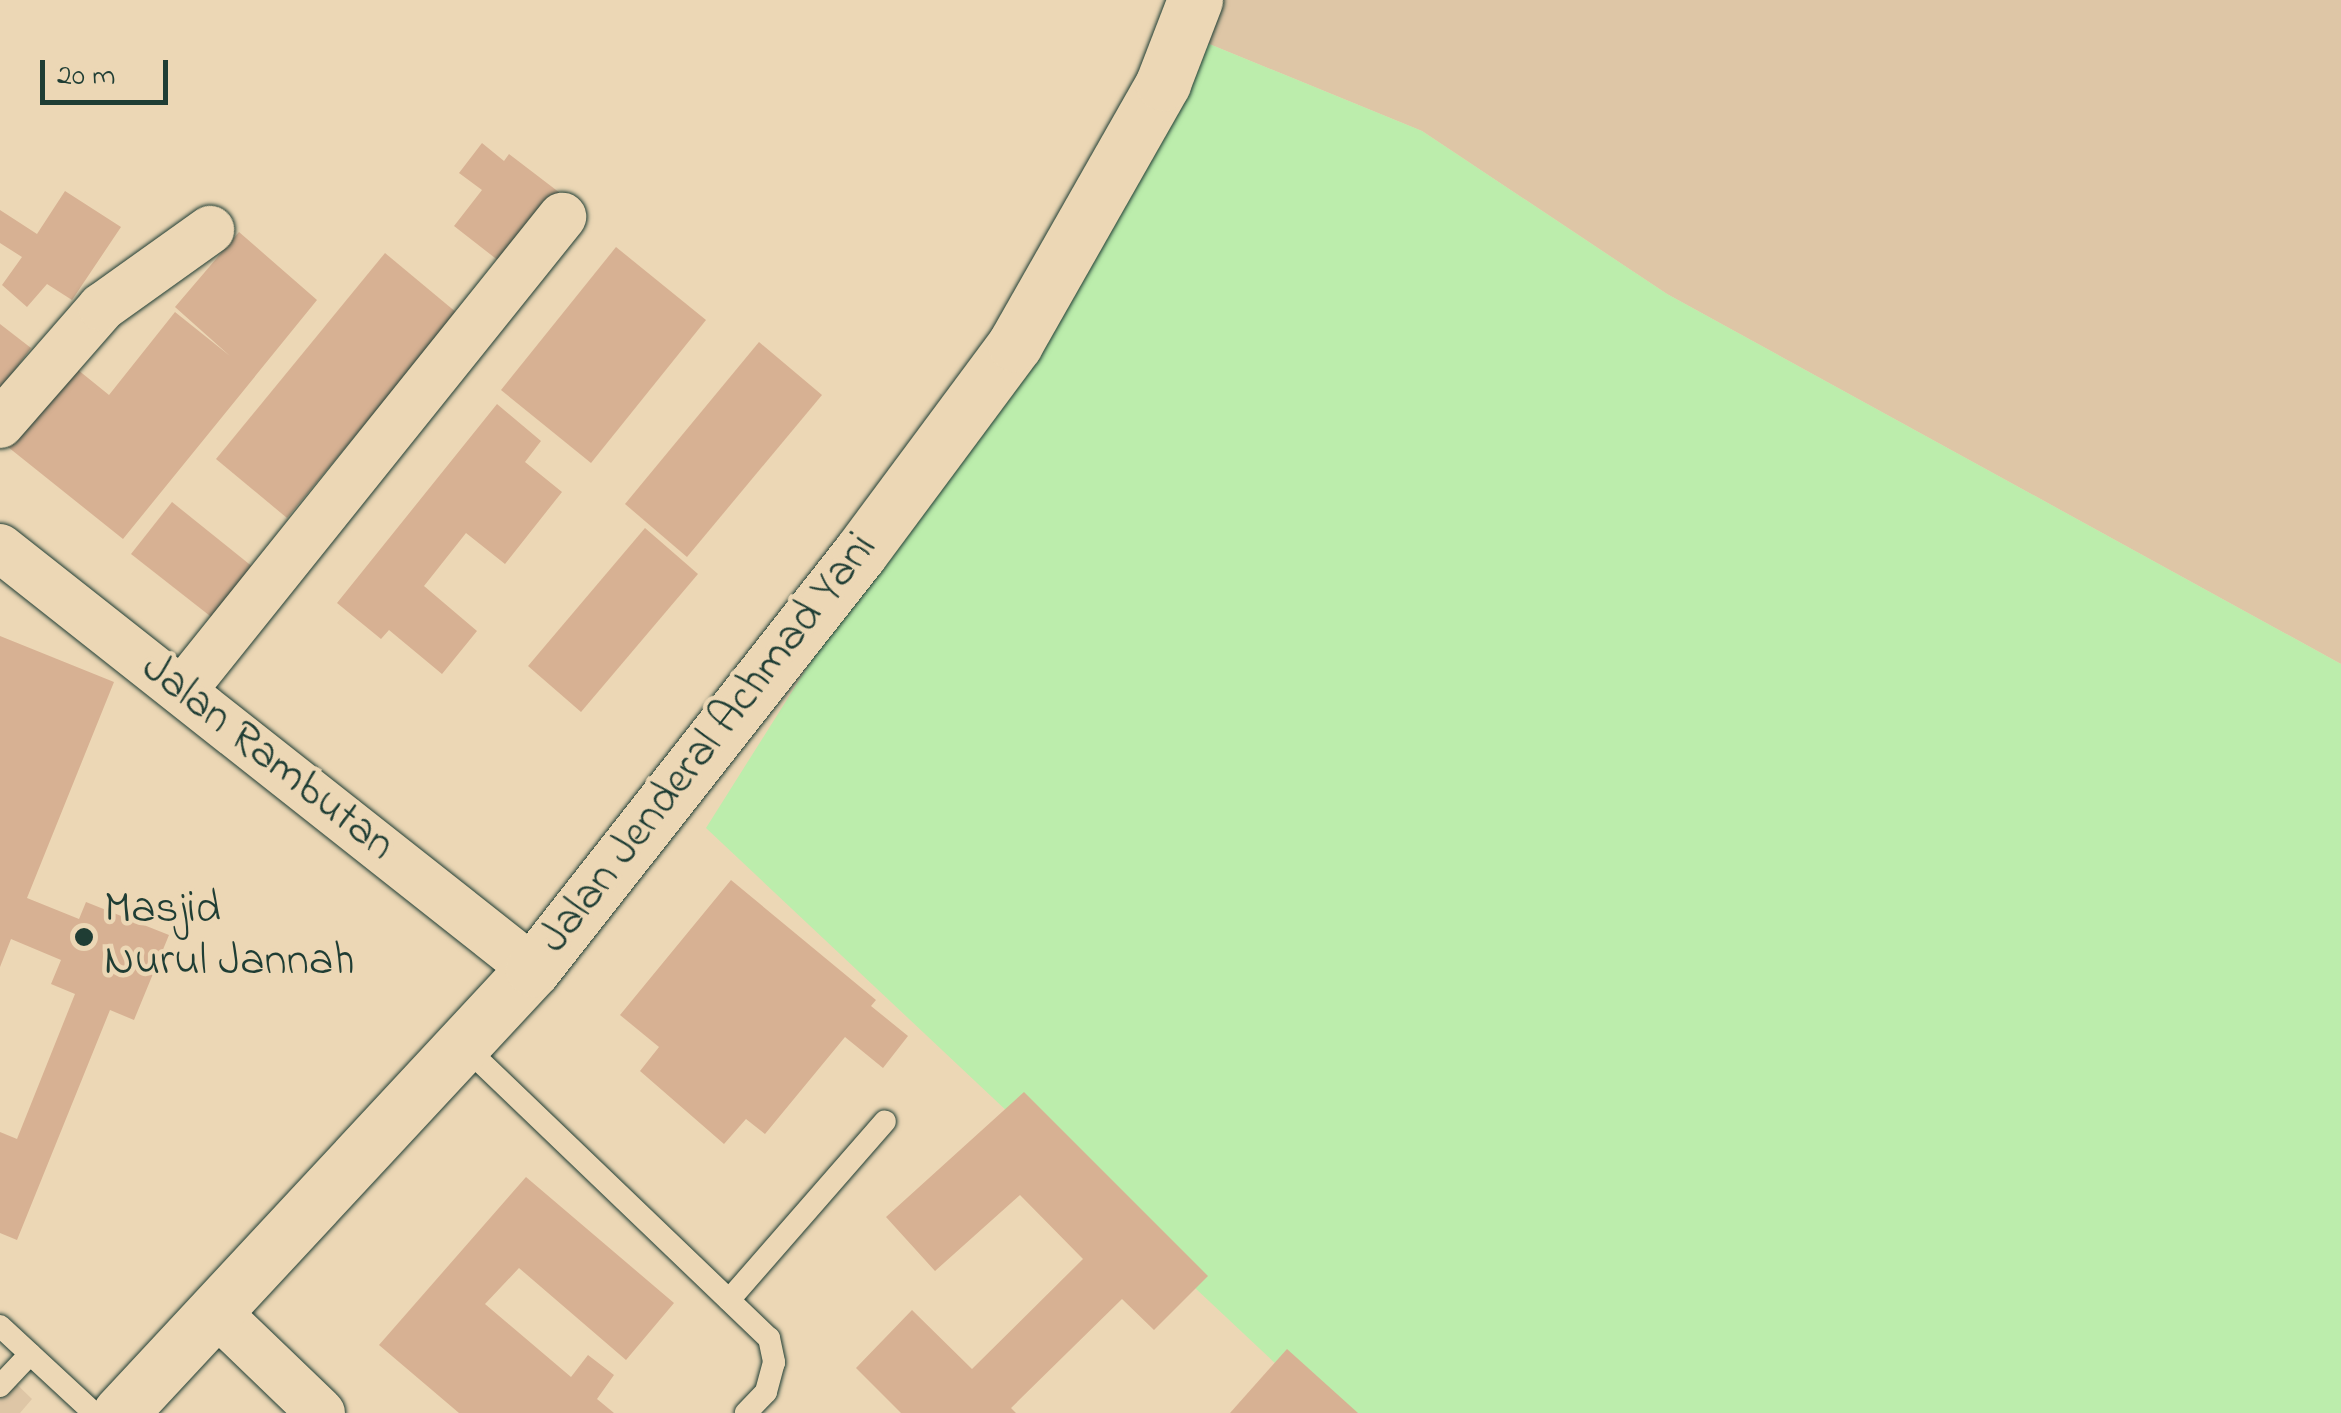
<!DOCTYPE html>
<html>
<head>
<meta charset="utf-8">
<style>
	body { margin:0 }
	#map { position:relative; width:2341px; height:1413px; overflow:hidden; background:#ecd7b5; font-family:"Indie Flower",sans-serif }
	div>[style] { position:absolute }
	.built>* { inset:0; background:#dec6a6 }
	.green>* { inset:0; background:#bcedac }
	.building>* { inset:0; background:#d7b193 }
	.roads { filter:drop-shadow(0 0 2px #1f3d34) drop-shadow(0 0 2px #1f3d34) }
	.service>* { height:22px; margin:-11px; padding:0 11px; transform-origin:11px; border-radius:11px; background:#ecd7b5 }
	.minor>* { height:48px; margin:-24px; padding:0 24px; transform-origin:24px; border-radius:24px; background:#ecd7b5 }
	.secondary>* { height:55px; margin:-27.5px; padding:0 27.5px; transform-origin:27.5px; border-radius:27.5px; background:#ecd7b5 }
	.dots>* { width:28px; height:28px; translate:-50% -50%; box-sizing:border-box; border:5px solid #ecd7b5; border-radius:50% }
	span { translate:-50% -50%; white-space:nowrap; text-align:center; line-height:1.15; -webkit-text-stroke:9px #ecd7b5; paint-order:stroke }
	.street-label { font-size:45px; color:#1f3d34 }
	.poi-label { font-size:45px; color:#1f3d34 }
	.left { translate:0 -50%; text-align:left }
	.scale { position:absolute; left:40px; top:60px; width:128px; height:45px; box-sizing:border-box; border:5px solid #1f3d34; border-top:0; padding-left:12px; font-size:30px; line-height:35px; white-space:nowrap; color:#1f3d34; -webkit-text-stroke:8px #ecd7b5; paint-order:stroke }
</style>
</head>
<body>
<div id="map">
	<div class="built">
		<div style="clip-path:polygon(1221px 0,2341px 0,2341px 664px,1667px 294px,1422px 131px,1202px 41px)"></div>
		<div style="clip-path:polygon(0 1368px,32px 1399px,20px 1413px,0 1413px)"></div>
	</div>
	<div class="green">
		<div style="clip-path:polygon(1202px 41px,1422px 131px,1667px 294px,2341px 664px,2341px 1413px,1328px 1413px,706px 828px)"></div>
	</div>
	<div class="building">
		<div style="clip-path:polygon(482px 143px,504px 161px,509px 154px,560px 193px,504px 265px,454px 226px,482px 190px,459px 173px)"></div>
		<div style="clip-path:polygon(65px 191px,121px 227px,72px 300px,47px 284px,27px 307px,2px 285px,22px 257px,0 243px,0 210px,37px 234px)"></div>
		<div style="clip-path:polygon(239px 232px,317px 300px,123px 539px,3px 443px,67px 361px,109px 395px,175px 312px,230px 356px,175px 307px)"></div>
		<div style="clip-path:polygon(616px 247px,706px 320px,591px 463px,501px 390px)"></div>
		<div style="clip-path:polygon(385px 253px,457px 313px,287px 518px,216px 459px)"></div>
		<div style="clip-path:polygon(0 324px,31px 348px,0 390px)"></div>
		<div style="clip-path:polygon(759px 342px,822px 395px,687px 557px,625px 504px)"></div>
		<div style="clip-path:polygon(497px 404px,541px 441px,525px 462px,562px 492px,505px 564px,466px 533px,424px 586px,477px 631px,442px 674px,389px 630px,381px 639px,337px 603px)"></div>
		<div style="clip-path:polygon(172px 502px,259px 572px,219px 623px,131px 554px)"></div>
		<div style="clip-path:polygon(645px 528px,698px 574px,581px 712px,528px 666px)"></div>
		<div style="clip-path:polygon(0 636px,114px 682px,27px 898px,79px 919px,86px 902px,169px 935px,134px 1020px,110px 1010px,17px 1240px,0 1233px,0 1132px,17px 1139px,75px 994px,51px 984px,61px 960px,11px 939px,0 967px)"></div>
		<div style="clip-path:polygon(731px 880px,876px 1000px,871px 1006px,908px 1036px,883px 1068px,845px 1037px,765px 1134px,746px 1119px,724px 1144px,640px 1071px,659px 1047px,620px 1015px)"></div>
		<div style="clip-path:polygon(1024px 1092px,1208px 1276px,1154px 1330px,1122px 1299px,1011px 1408px,1016px 1413px,901px 1413px,856px 1368px,912px 1310px,972px 1369px,1083px 1259px,1020px 1195px,935px 1271px,886px 1217px)"></div>
		<div style="clip-path:polygon(526px 1177px,674px 1303px,626px 1360px,519px 1268px,485px 1304px,571px 1377px,588px 1355px,614px 1375px,597px 1399px,614px 1413px,459px 1413px,379px 1345px)"></div>
		<div style="clip-path:polygon(1287px 1349px,1358px 1413px,1230px 1413px)"></div>
	</div>
	<div class="roads">
		<div class="service">
			<div style="left:463px;top:1045px;width:424px;rotate:43.8deg"></div>
			<div style="left:769px;top:1338px;width:25px;rotate:78deg"></div>
			<div style="left:774px;top:1362px;width:31px;rotate:105deg"></div>
			<div style="left:766px;top:1392px;width:29px;rotate:134deg"></div>
			<div style="left:729px;top:1300px;width:237px;rotate:-48.9deg"></div>
			<div style="left:0;top:1326px;width:128px;rotate:42.8deg"></div>
			<div style="left:0;top:1386px;width:44px;rotate:-46.8deg"></div>
		</div>
		<div class="minor">
			<div style="left:0;top:424px;width:155px;rotate:-48.9deg"></div>
			<div style="left:102px;top:307px;width:133px;rotate:-35.5deg"></div>
			<div style="left:0;top:548px;width:679px;rotate:38.3deg"></div>
			<div style="left:182px;top:691px;width:608px;rotate:-51.28deg"></div>
			<div style="left:215px;top:1311px;width:147px;rotate:43.9deg"></div>
		</div>
		<div class="secondary">
			<div style="left:120px;top:1413px;width:606px;rotate:-47.07deg"></div>
			<div style="left:533px;top:969px;width:529px;rotate:-51.83deg"></div>
			<div style="left:860px;top:553px;width:260px;rotate:-53.4deg"></div>
			<div style="left:1015px;top:344px;width:300px;rotate:-60.4deg"></div>
			<div style="left:1163px;top:83px;width:89px;rotate:-68.9deg"></div>
		</div>
	</div>
	<div class="dots">
		<div style="left:84px;top:937px;background:#1f3d34"></div>
	</div>
	<div class="street-label">
		<span style="left:709px;top:744px;rotate:-52deg">Jalan Jenderal Achmad Yani</span>
		<span style="left:267px;top:758px;rotate:38deg">Jalan Rambutan</span>
	</div>
	<div class="poi-label">
		<span class="left" style="left:104px;top:937px">Masjid<br>Nurul Jannah</span>
	</div>
	<div class="scale">20 m</div>
</div>
</body>
</html>
